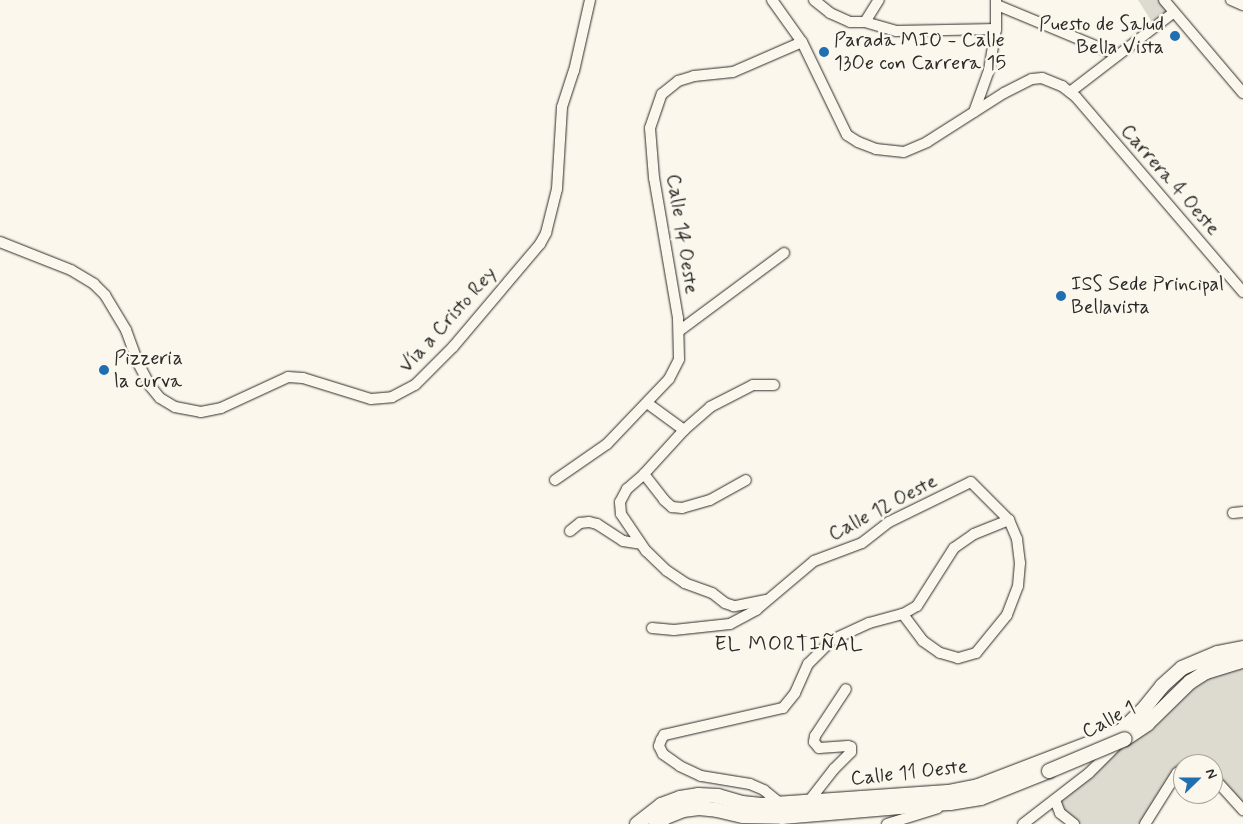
<!DOCTYPE html>
<html>
<head>
<meta charset="utf-8">
<style>
	body { margin:0 }
	#map { position:relative; width:1243px; height:824px; overflow:hidden; background:#fbf7ec; font-family:Mynerve,sans-serif }
	div>[style] { position:absolute }
	.green>* { inset:0; background:#dddad0 }
	.roads { filter:drop-shadow(0 0 1px #2b2b2b) drop-shadow(0 0 1px #2b2b2b) }
	.minor>* { height:10px; margin:-5px; padding:0 5px; transform-origin:5px; border-radius:5px; background:#fbf7ec }
	.major>* { height:14px; margin:-7px; padding:0 7px; transform-origin:7px; border-radius:7px; background:#fbf7ec }
	.bridges { filter:drop-shadow(0 0 1px #2b2b2b) drop-shadow(0 0 1px #2b2b2b) }
	.major-bridge>* { height:14px; margin:-7px; padding:0 7px; transform-origin:7px; border-radius:7px; background:#fbf7ec }
	.dots>* { width:14px; height:14px; translate:-50% -50%; box-sizing:border-box; border:2px solid #fbf7ec; border-radius:50% }
	span { translate:-50% -50%; white-space:nowrap; text-align:center; line-height:1.15; -webkit-text-stroke:5px #fbf7ec; paint-order:stroke }
	.poi-label { font-size:20px; color:#2b2b2b }
	.right { translate:-100% -50%; text-align:right }
	.left { translate:0 -50%; text-align:left }
	.street-label { font-size:20px; color:#2b2b2b }
	.neighbourhood-label { font-size:21px; color:#2b2b2b; letter-spacing:1px }
	.north { position:absolute; left:1173px; top:754px; width:50px; height:50px; box-sizing:border-box; background:#fbf7ec; border:1px solid #a8a59f; border-radius:50%; rotate:68deg; font-size:14px; font-weight:700; line-height:20px; text-align:center; color:#2b2b2b }
	.north::after { content:''; display:block; margin:auto; width:18px; height:22px; background:#1f6fb2; clip-path:polygon(50% 0,100% 100%,50% 72%,0 100%) }
</style>
</head>
<body>
<div id="map">
	<div class="green">
		<div style="clip-path:polygon(1138px 0,1162px 0,1169px 12px,1152px 22px)"></div>
		<div style="clip-path:polygon(1243px 661px,1243px 810px,1213px 777px,1213px 764px,1183px 764px,1145px 824px,1074px 824px,1055px 800px,1173px 696px)"></div>
	</div>
	<div class="roads">
		<div class="minor">
			<div style="left:772px;top:0;width:52px;rotate:54.5deg"></div>
			<div style="left:802px;top:42px;width:103px;rotate:64.2deg"></div>
			<div style="left:847px;top:135px;width:13px;rotate:32deg"></div>
			<div style="left:858px;top:142px;width:19px;rotate:21deg"></div>
			<div style="left:876px;top:149px;width:28px;rotate:6deg"></div>
			<div style="left:904px;top:152px;width:25px;rotate:-23deg"></div>
			<div style="left:927px;top:142px;width:91px;rotate:-32.5deg"></div>
			<div style="left:1004px;top:93px;width:31px;rotate:-27deg"></div>
			<div style="left:1032px;top:79px;width:10px;rotate:-6deg"></div>
			<div style="left:1042px;top:78px;width:22px;rotate:22deg"></div>
			<div style="left:1062px;top:86px;width:18px;rotate:38deg"></div>
			<div style="left:1076px;top:97px;width:257px;rotate:49.4deg"></div>
			<div style="left:814px;top:0;width:21px;rotate:39deg"></div>
			<div style="left:830px;top:13px;width:22px;rotate:24deg"></div>
			<div style="left:850px;top:22px;width:15px"></div>
			<div style="left:865px;top:22px;width:32px;rotate:16deg"></div>
			<div style="left:896px;top:31px;width:100px;rotate:-1.1deg"></div>
			<div style="left:1164px;top:0;width:122px;rotate:49.7deg"></div>
			<div style="left:1231px;top:0;width:13px;rotate:23deg"></div>
			<div style="left:997px;top:5px;width:130px;rotate:22.6deg"></div>
			<div style="left:865px;top:22px;width:26px;rotate:-58deg"></div>
			<div style="left:1070px;top:92px;width:130px;rotate:-37.5deg"></div>
			<div style="left:974px;top:112px;width:45px;rotate:-70.3deg"></div>
			<div style="left:989px;top:70px;width:42px;rotate:-80.3deg"></div>
			<div style="left:996px;top:29px;width:29px;rotate:-90deg"></div>
			<div style="left:0;top:242px;width:76px;rotate:21.5deg"></div>
			<div style="left:71px;top:270px;width:27px;rotate:31deg"></div>
			<div style="left:94px;top:284px;width:16px;rotate:45deg"></div>
			<div style="left:105px;top:295px;width:41px;rotate:59deg"></div>
			<div style="left:126px;top:330px;width:35px;rotate:70deg"></div>
			<div style="left:138px;top:363px;width:27px;rotate:62deg"></div>
			<div style="left:151px;top:387px;width:14px;rotate:51deg"></div>
			<div style="left:160px;top:398px;width:17px;rotate:31deg"></div>
			<div style="left:175px;top:407px;width:26px;rotate:11deg"></div>
			<div style="left:201px;top:412px;width:20px;rotate:-11deg"></div>
			<div style="left:221px;top:408px;width:74px;rotate:-24.8deg"></div>
			<div style="left:288px;top:377px;width:15px;rotate:4deg"></div>
			<div style="left:303px;top:378px;width:71px;rotate:17.2deg"></div>
			<div style="left:371px;top:399px;width:21px;rotate:-5deg"></div>
			<div style="left:392px;top:397px;width:26px;rotate:-28deg"></div>
			<div style="left:415px;top:385px;width:54px;rotate:-45deg"></div>
			<div style="left:453px;top:347px;width:135px;rotate:-49.8deg"></div>
			<div style="left:540px;top:244px;width:13px;rotate:-61deg"></div>
			<div style="left:546px;top:233px;width:45px;rotate:-76deg"></div>
			<div style="left:557px;top:189px;width:82px;rotate:-86.5deg"></div>
			<div style="left:562px;top:107px;width:38px;rotate:-72deg"></div>
			<div style="left:574px;top:71px;width:73px;rotate:-77.3deg"></div>
			<div style="left:679px;top:331px;width:131px;rotate:-36.6deg"></div>
			<div style="left:647px;top:403px;width:46px;rotate:36.1deg"></div>
			<div style="left:644px;top:474px;width:33px;rotate:52deg"></div>
			<div style="left:664px;top:500px;width:11px;rotate:41deg"></div>
			<div style="left:672px;top:507px;width:10px;rotate:6deg"></div>
			<div style="left:682px;top:508px;width:29px;rotate:-16deg"></div>
			<div style="left:710px;top:500px;width:41px;rotate:-29.1deg"></div>
			<div style="left:555px;top:480px;width:63px;rotate:-34.7deg"></div>
			<div style="left:607px;top:444px;width:90px;rotate:-46.4deg"></div>
			<div style="left:669px;top:379px;width:22px;rotate:-63deg"></div>
			<div style="left:679px;top:359px;width:41px;rotate:-91.4deg"></div>
			<div style="left:678px;top:318px;width:142px;rotate:-99.7deg"></div>
			<div style="left:654px;top:178px;width:50px;rotate:-94.6deg"></div>
			<div style="left:650px;top:128px;width:36px;rotate:-71deg"></div>
			<div style="left:662px;top:94px;width:21px;rotate:-39deg"></div>
			<div style="left:678px;top:81px;width:17px;rotate:-17deg"></div>
			<div style="left:694px;top:76px;width:39px;rotate:-6deg"></div>
			<div style="left:733px;top:72px;width:75px;rotate:-23.5deg"></div>
			<div style="left:1233px;top:513px;width:10px;rotate:-6deg"></div>
			<div style="left:570px;top:531px;width:13px;rotate:-39deg"></div>
			<div style="left:580px;top:523px;width:9px;rotate:-6deg"></div>
			<div style="left:589px;top:522px;width:8px;rotate:14deg"></div>
			<div style="left:597px;top:524px;width:31px;rotate:33deg"></div>
			<div style="left:623px;top:541px;width:18px;rotate:9deg"></div>
			<div style="left:766px;top:600px;width:33px;rotate:169deg"></div>
			<div style="left:734px;top:606px;width:9px;rotate:-162deg"></div>
			<div style="left:725px;top:603px;width:16px;rotate:-142deg"></div>
			<div style="left:712px;top:593px;width:29px;rotate:-160deg"></div>
			<div style="left:685px;top:583px;width:22px;rotate:-146deg"></div>
			<div style="left:667px;top:571px;width:29px;rotate:-136deg"></div>
			<div style="left:646px;top:551px;width:45px;rotate:-124deg"></div>
			<div style="left:621px;top:514px;width:12px;rotate:-95deg"></div>
			<div style="left:620px;top:502px;width:15px;rotate:-62deg"></div>
			<div style="left:627px;top:489px;width:23px;rotate:-41deg"></div>
			<div style="left:644px;top:474px;width:59px;rotate:-47.7deg"></div>
			<div style="left:684px;top:430px;width:35px;rotate:-41deg"></div>
			<div style="left:710px;top:407px;width:48px;rotate:-27.1deg"></div>
			<div style="left:753px;top:385px;width:21px"></div>
			<div style="left:652px;top:628px;width:22px;rotate:5deg"></div>
			<div style="left:674px;top:630px;width:56px;rotate:-6.1deg"></div>
			<div style="left:730px;top:624px;width:30px;rotate:-28deg"></div>
			<div style="left:756px;top:610px;width:76px;rotate:-40.2deg"></div>
			<div style="left:814px;top:561px;width:51px;rotate:-20.6deg"></div>
			<div style="left:862px;top:543px;width:34px;rotate:-38deg"></div>
			<div style="left:889px;top:522px;width:91px;rotate:-26deg"></div>
			<div style="left:971px;top:482px;width:54px;rotate:45deg"></div>
			<div style="left:1009px;top:520px;width:21px;rotate:67deg"></div>
			<div style="left:1017px;top:539px;width:24px;rotate:83deg"></div>
			<div style="left:1020px;top:563px;width:23px;rotate:95deg"></div>
			<div style="left:1018px;top:586px;width:31px;rotate:111deg"></div>
			<div style="left:1007px;top:615px;width:49px;rotate:129.2deg"></div>
			<div style="left:976px;top:653px;width:19px;rotate:164deg"></div>
			<div style="left:958px;top:658px;width:19px;rotate:-164deg"></div>
			<div style="left:940px;top:653px;width:21px;rotate:-145deg"></div>
			<div style="left:923px;top:641px;width:34px;rotate:-127deg"></div>
			<div style="left:1201px;top:667px;width:37px;rotate:-16deg"></div>
			<div style="left:1191px;top:764px;width:5px"></div>
			<div style="left:1213px;top:777px;width:45px;rotate:47.7deg"></div>
			<div style="left:1055px;top:800px;width:14px;rotate:69deg"></div>
			<div style="left:1060px;top:813px;width:18px;rotate:38deg"></div>
			<div style="left:809px;top:801px;width:41px;rotate:-52deg"></div>
			<div style="left:834px;top:769px;width:24px;rotate:-45deg"></div>
			<div style="left:851px;top:752px;width:5px;rotate:-90deg"></div>
			<div style="left:851px;top:747px;width:3px;rotate:-162deg"></div>
			<div style="left:848px;top:746px;width:29px;rotate:176deg"></div>
			<div style="left:819px;top:748px;width:8px;rotate:-130deg"></div>
			<div style="left:814px;top:742px;width:6px;rotate:-81deg"></div>
			<div style="left:815px;top:736px;width:56px;rotate:-56.6deg"></div>
			<div style="left:781px;top:804px;width:22px;rotate:-141deg"></div>
			<div style="left:764px;top:790px;width:15px;rotate:-157deg"></div>
			<div style="left:750px;top:784px;width:50px;rotate:-170.7deg"></div>
			<div style="left:701px;top:776px;width:23px;rotate:-155deg"></div>
			<div style="left:680px;top:766px;width:21px;rotate:-145deg"></div>
			<div style="left:663px;top:754px;width:9px;rotate:-117deg"></div>
			<div style="left:659px;top:746px;width:6px;rotate:-72deg"></div>
			<div style="left:661px;top:740px;width:6px;rotate:-59deg"></div>
			<div style="left:664px;top:735px;width:122px;rotate:-12.8deg"></div>
			<div style="left:783px;top:708px;width:19px;rotate:-51deg"></div>
			<div style="left:795px;top:693px;width:32px;rotate:-66deg"></div>
			<div style="left:808px;top:664px;width:34px;rotate:-45deg"></div>
			<div style="left:832px;top:640px;width:41px;rotate:-24.7deg"></div>
			<div style="left:869px;top:623px;width:35px;rotate:-15deg"></div>
			<div style="left:903px;top:614px;width:16px;rotate:-30deg"></div>
			<div style="left:917px;top:606px;width:69px;rotate:-57.5deg"></div>
			<div style="left:954px;top:548px;width:24px;rotate:-35deg"></div>
			<div style="left:974px;top:534px;width:38px;rotate:-22deg"></div>
			<div style="left:887px;top:824px;width:53px;rotate:-17.4deg"></div>
			<div style="left:1023px;top:824px;width:83px;rotate:-37.7deg"></div>
			<div style="left:1089px;top:773px;width:41px;rotate:-45deg"></div>
			<div style="left:1145px;top:824px;width:60px;rotate:-57.9deg"></div>
			<div style="left:1177px;top:773px;width:8px;rotate:-40deg"></div>
		</div>
		<div class="major">
			<div style="left:1125px;top:739px;width:27px;rotate:-34deg"></div>
			<div style="left:1147px;top:724px;width:60px;rotate:-44.3deg"></div>
			<div style="left:1190px;top:682px;width:19px;rotate:-32deg"></div>
			<div style="left:1206px;top:672px;width:39px;rotate:-17deg"></div>
			<div style="left:637px;top:824px;width:31px;rotate:-38deg"></div>
			<div style="left:661px;top:805px;width:20px;rotate:-20deg"></div>
			<div style="left:680px;top:798px;width:18px;rotate:-9deg"></div>
			<div style="left:698px;top:795px;width:20px;rotate:3deg"></div>
			<div style="left:718px;top:796px;width:25px;rotate:16deg"></div>
			<div style="left:742px;top:803px;width:19px;rotate:6deg"></div>
			<div style="left:761px;top:805px;width:187px;rotate:-4deg"></div>
			<div style="left:948px;top:792px;width:31px;rotate:-11deg"></div>
			<div style="left:978px;top:786px;width:153px;rotate:-21deg"></div>
			<div style="left:1121px;top:731px;width:29px;rotate:-44deg"></div>
			<div style="left:1142px;top:711px;width:32px;rotate:-51deg"></div>
			<div style="left:1162px;top:686px;width:27px;rotate:-42deg"></div>
			<div style="left:1182px;top:668px;width:38px;rotate:-23deg"></div>
			<div style="left:1217px;top:653px;width:26px;rotate:-11deg"></div>
			<div style="left:656px;top:824px;width:12px;rotate:-35deg"></div>
			<div style="left:666px;top:817px;width:18px;rotate:-22deg"></div>
			<div style="left:683px;top:810px;width:16px;rotate:-7deg"></div>
			<div style="left:699px;top:808px;width:18px;rotate:6deg"></div>
			<div style="left:717px;top:810px;width:27px;rotate:13deg"></div>
			<div style="left:743px;top:816px;width:39px;rotate:1deg"></div>
			<div style="left:782px;top:817px;width:169px;rotate:-4.8deg"></div>
			<div style="left:950px;top:803px;width:31px;rotate:-9deg"></div>
			<div style="left:981px;top:798px;width:73px;rotate:-21.7deg"></div>
		</div>
	</div>
	<div class="bridges">
		<div class="major-bridge">
			<div style="left:1049px;top:771px;width:82px;rotate:-22.8deg"></div>
		</div>
	</div>
	<div class="dots">
		<div style="left:1175px;top:36px;background:#1f6fb2"></div>
		<div style="left:824px;top:52px;background:#1f6fb2"></div>
		<div style="left:1061px;top:296px;background:#1f6fb2"></div>
		<div style="left:104px;top:370px;background:#1f6fb2"></div>
	</div>
	<div class="poi-label">
		<span class="right" style="left:1164px;top:36px">Puesto de Salud<br>Bella Vista</span>
		<span class="left" style="left:834px;top:52px">Parada MIO - Calle<br>13Oe con Carrera 15</span>
		<span class="left" style="left:1071px;top:296px">ISS Sede Principal<br>Bellavista</span>
		<span class="left" style="left:114px;top:370px">Pizzeria<br>la curva</span>
	</div>
	<div class="street-label">
		<span style="left:1170px;top:180px;rotate:49deg">Carrera 4 Oeste</span>
		<span style="left:682px;top:234px;rotate:81deg">Calle 14 Oeste</span>
		<span style="left:448px;top:320px;rotate:-48deg">Vía a Cristo Rey</span>
		<span style="left:883px;top:508px;rotate:-28deg">Calle 12 Oeste</span>
		<span style="left:1109px;top:720px;rotate:-28deg">Calle 1</span>
		<span style="left:909px;top:773px;rotate:-6deg">Calle 11 Oeste</span>
	</div>
	<div class="neighbourhood-label">
		<span style="left:789px;top:644px">EL MORTIÑAL</span>
	</div>
	<div class="north">N</div>
</div>
</body>
</html>
